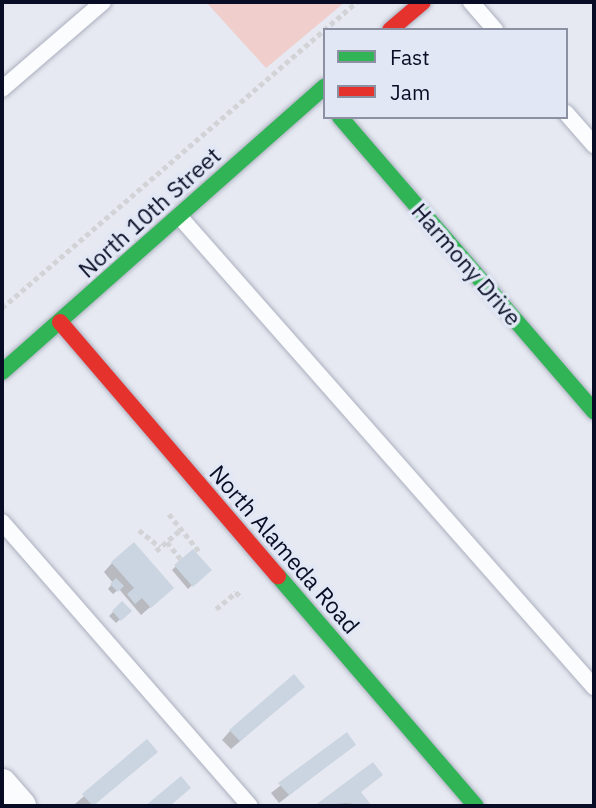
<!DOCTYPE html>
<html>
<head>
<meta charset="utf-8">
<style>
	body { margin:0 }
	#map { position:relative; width:596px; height:808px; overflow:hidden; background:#e6e9f1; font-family:"IBM Plex Sans",sans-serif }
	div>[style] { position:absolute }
	.green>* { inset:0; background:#efcecb }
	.shadow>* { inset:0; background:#0003 }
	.building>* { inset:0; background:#cbd5e1 }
	.path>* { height:4.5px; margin-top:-2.25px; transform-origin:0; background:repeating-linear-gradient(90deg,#d2d3d6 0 5px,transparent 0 8.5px) }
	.roads { filter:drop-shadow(0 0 2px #abafbf) drop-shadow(0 0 2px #abafbf) }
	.lane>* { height:16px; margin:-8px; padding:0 8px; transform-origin:8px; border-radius:8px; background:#fbfcfd }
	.street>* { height:30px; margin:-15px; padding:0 15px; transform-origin:15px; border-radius:15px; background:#fbfcfd }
	.fast>* { height:16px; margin:-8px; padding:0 8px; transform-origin:8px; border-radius:8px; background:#30b455 }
	.jam>* { height:16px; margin:-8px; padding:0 8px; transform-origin:8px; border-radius:8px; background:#e5322d }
	span { translate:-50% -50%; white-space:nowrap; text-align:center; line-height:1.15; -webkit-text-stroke:7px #e2e7f5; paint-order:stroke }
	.street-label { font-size:23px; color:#080d25 }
	.frame { position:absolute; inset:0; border:4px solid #080d25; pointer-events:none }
	.legend { position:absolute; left:323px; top:28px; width:245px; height:91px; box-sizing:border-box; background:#e2e7f5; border:2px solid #8b90a2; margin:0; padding:9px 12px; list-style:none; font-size:21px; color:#080d25 }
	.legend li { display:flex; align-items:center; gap:14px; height:35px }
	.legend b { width:35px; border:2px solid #8b90a2 }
</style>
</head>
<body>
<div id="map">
	<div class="green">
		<div style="clip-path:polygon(206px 2px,345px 2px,266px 68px)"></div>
	</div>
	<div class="shadow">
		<div style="clip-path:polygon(192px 551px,209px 570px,188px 589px,172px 570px)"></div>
		<div style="clip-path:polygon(112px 563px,163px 596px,141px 615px,119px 589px,113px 594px,108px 589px,113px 583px,104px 572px)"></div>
		<div style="clip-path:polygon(122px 603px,129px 611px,116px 623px,109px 616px)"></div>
		<div style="clip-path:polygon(294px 695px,231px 749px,222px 740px,230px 731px)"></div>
		<div style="clip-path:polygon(346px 734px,354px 745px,279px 803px,271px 793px)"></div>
		<div style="clip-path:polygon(147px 741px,147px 760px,91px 806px,75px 804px)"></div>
		<div style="clip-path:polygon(373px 764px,360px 793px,369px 806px,317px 806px)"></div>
	</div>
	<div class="building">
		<div style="clip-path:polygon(134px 542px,174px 588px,151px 608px,142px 598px,135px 604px,127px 594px,134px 588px,111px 562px)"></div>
		<div style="clip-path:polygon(193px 549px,212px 570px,193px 587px,174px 565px)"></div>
		<div style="clip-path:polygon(116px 578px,124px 586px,118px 592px,110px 584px)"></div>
		<div style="clip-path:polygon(122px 601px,132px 611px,121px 621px,112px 611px)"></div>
		<div style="clip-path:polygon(294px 674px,305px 687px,240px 741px,229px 730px)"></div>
		<div style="clip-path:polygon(347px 732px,356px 745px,289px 795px,278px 783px)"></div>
		<div style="clip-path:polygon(147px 739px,158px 752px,93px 806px,82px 794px)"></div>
		<div style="clip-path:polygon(373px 762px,383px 775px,361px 792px,372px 806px,346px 803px,314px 806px)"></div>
		<div style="clip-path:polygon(181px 776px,191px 788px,170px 806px,145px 806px)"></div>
	</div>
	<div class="path">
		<div style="left:2px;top:308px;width:469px;rotate:-40.8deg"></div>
		<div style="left:169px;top:514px;width:48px;rotate:51deg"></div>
		<div style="left:139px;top:530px;width:27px;rotate:39deg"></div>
		<div style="left:167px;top:542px;width:22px;rotate:51deg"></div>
		<div style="left:156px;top:551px;width:33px;rotate:-41deg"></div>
		<div style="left:216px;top:609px;width:26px;rotate:-40deg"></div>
		<div style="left:236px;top:592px;width:9px;rotate:49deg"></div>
	</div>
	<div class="roads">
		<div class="lane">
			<div style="left:471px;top:2px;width:37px;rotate:49deg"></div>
			<div style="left:2px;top:89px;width:133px;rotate:-40.7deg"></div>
			<div style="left:566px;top:113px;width:43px;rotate:48.8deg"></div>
			<div style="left:179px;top:216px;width:628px;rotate:48.62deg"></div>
			<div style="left:2px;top:522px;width:377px;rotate:48.9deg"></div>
		</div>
		<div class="street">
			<div style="left:2px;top:784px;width:29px;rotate:49deg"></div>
		</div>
		<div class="fast">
			<div style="left:340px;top:117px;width:389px;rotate:49.2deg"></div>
			<div style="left:2px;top:372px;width:431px;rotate:-41.5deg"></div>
			<div style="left:278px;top:576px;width:303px;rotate:49.3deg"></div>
		</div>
		<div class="jam">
			<div style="left:390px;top:30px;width:43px;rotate:-40.3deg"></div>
			<div style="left:60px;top:322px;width:335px;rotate:49.4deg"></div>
		</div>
	</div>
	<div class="street-label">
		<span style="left:149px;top:212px;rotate:-42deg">North 10th Street</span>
		<span style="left:467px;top:264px;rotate:49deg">Harmony Drive</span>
		<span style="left:285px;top:549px;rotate:49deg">North Alameda Road</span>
	</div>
	<div class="frame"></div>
	<ul class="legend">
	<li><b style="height:9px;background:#30b455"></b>Fast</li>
	<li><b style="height:9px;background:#e5322d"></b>Jam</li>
	</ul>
</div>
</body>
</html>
